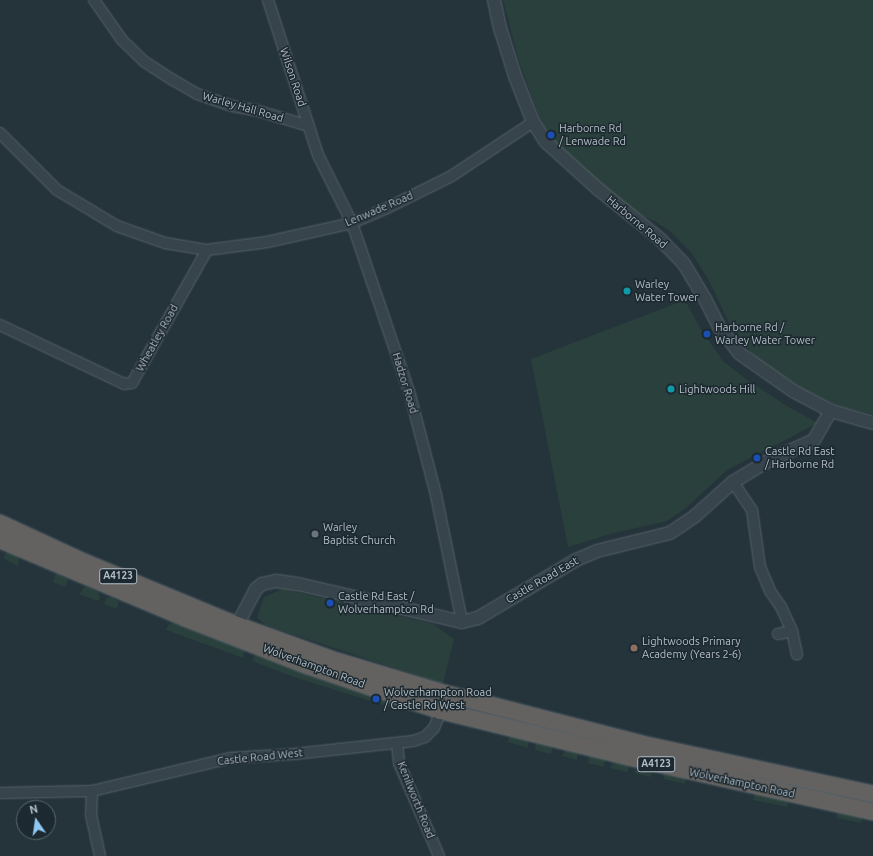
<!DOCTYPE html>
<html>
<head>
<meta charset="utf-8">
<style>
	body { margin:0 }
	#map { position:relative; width:873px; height:856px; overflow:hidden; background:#25333b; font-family:Ubuntu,sans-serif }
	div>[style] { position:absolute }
	.green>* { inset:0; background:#2a403c }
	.roads { filter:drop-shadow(0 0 1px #566269) drop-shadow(0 0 1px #566269) }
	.minor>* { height:10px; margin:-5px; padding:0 5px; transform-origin:5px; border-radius:5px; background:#38444b }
	.tertiary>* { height:12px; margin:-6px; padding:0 6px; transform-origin:6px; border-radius:6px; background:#38444b }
	.trunk>* { height:16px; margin:-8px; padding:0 8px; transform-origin:8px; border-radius:8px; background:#646260 }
	.dots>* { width:11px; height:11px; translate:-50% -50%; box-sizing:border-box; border:2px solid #1d2930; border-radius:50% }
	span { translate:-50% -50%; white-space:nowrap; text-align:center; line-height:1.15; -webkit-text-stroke:3px #1d2930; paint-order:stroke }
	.shield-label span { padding:1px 3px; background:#1d2930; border:1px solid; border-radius:3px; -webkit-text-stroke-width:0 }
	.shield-label { font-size:10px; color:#b4bfc7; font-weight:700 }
	.street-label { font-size:11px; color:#b4bfc7 }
	.poi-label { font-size:11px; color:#b4bfc7 }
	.left { translate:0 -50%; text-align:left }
	.north { position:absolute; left:16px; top:800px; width:40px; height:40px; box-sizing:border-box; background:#1d2930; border:1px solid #59656c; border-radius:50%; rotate:347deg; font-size:11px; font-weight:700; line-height:16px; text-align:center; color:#b4bfc7 }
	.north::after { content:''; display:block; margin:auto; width:14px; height:18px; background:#8ec8f1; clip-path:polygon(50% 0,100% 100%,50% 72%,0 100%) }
</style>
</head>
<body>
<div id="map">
	<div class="green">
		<div style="clip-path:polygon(503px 0,873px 0,873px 414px,842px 407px,808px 393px,760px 360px,751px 352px,730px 325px,708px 279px,691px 252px,671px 232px,656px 222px,634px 211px,612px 194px,556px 144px,541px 122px,535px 105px,519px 61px)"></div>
		<div style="clip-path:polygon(685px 300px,700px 328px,723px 361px,746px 379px,787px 406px,818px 423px,727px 470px,686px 508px,667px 521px,610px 534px,568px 547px,531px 359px)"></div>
		<div style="clip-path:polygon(8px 551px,19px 557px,18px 566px,3px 558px)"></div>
		<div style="clip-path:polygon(56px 573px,69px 579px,65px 587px,53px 582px)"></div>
		<div style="clip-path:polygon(85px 586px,98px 592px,100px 598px,98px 601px,79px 594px)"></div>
		<div style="clip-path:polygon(283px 589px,433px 624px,454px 639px,443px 684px,265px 625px,257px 617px,264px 597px)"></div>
		<div style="clip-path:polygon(111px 597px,119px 602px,117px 609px,104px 604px,107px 598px)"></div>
		<div style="clip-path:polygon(174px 623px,245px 649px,243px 658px,166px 630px,169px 624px)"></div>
		<div style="clip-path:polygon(255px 654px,430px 713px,429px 716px,386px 706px,294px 677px,252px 661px)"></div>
		<div style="clip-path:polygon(510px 736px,528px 739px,528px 748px,507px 742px)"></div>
		<div style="clip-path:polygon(536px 741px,553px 746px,551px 754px,535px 750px)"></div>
		<div style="clip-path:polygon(566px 749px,578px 751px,577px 760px,562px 756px)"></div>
		<div style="clip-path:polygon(589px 755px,605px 759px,604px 767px,588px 763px)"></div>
		<div style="clip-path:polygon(614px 761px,629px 763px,628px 772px,610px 768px)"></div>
		<div style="clip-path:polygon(640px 766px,653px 770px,651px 777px,634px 773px)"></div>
		<div style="clip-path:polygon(668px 772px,686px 776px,685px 784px,664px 779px,663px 775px)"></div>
		<div style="clip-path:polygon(755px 792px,787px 798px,788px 807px,753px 800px)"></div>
		<div style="clip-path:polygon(841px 810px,863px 815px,861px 823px,837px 818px,836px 816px)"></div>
	</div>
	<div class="roads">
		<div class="minor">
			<div style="left:94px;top:0;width:49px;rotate:55deg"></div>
			<div style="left:122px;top:40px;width:32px;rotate:44deg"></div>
			<div style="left:145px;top:62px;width:33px;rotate:33deg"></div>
			<div style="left:173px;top:80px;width:28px;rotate:30deg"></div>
			<div style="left:197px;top:94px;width:37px;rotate:19deg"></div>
			<div style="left:232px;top:106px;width:23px;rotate:10deg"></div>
			<div style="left:255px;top:110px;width:56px;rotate:16.5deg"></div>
			<div style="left:268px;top:0;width:163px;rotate:72.1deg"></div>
			<div style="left:318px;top:155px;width:76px;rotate:63.4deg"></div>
			<div style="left:352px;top:223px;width:177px;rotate:71.3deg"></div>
			<div style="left:409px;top:391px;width:107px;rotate:75.4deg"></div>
			<div style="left:436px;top:495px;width:130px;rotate:78.4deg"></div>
			<div style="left:0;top:133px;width:81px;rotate:45deg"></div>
			<div style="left:57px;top:190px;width:70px;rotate:31deg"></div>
			<div style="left:117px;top:226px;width:51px;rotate:19.5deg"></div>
			<div style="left:165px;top:243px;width:43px;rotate:9.5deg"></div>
			<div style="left:207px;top:250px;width:61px;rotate:-7.6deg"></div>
			<div style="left:267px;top:242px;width:87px;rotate:-12.6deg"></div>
			<div style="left:352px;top:223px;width:38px;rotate:-23deg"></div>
			<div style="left:387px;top:208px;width:70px;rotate:-26.2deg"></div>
			<div style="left:450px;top:177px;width:100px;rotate:-33.5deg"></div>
			<div style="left:0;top:325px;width:137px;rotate:25.4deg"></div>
			<div style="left:124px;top:384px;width:8px;rotate:-7deg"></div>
			<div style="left:132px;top:383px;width:153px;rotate:-60.6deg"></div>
			<div style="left:733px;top:482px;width:34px;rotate:56deg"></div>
			<div style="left:752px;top:510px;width:58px;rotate:82deg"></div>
			<div style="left:760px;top:567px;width:26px;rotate:67deg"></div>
			<div style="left:770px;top:591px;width:19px;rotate:55deg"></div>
			<div style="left:781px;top:607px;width:26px;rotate:65deg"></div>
			<div style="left:792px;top:631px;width:24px;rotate:78deg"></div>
			<div style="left:778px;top:634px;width:14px;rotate:-12deg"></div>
			<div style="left:397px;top:743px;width:20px;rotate:84deg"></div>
			<div style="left:399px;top:763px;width:101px;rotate:66.7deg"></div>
			<div style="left:92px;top:791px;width:24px;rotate:92deg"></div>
			<div style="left:91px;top:815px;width:42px;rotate:77.6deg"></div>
			<div style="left:0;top:793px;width:92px;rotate:-1.2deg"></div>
			<div style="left:92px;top:791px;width:142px;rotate:-13.4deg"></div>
			<div style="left:230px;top:758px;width:64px;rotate:-3.6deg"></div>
			<div style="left:294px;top:754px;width:120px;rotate:-6.2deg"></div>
			<div style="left:413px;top:741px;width:13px;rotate:-18deg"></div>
			<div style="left:425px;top:737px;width:13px;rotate:-45deg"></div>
			<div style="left:434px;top:728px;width:18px;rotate:-68deg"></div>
			<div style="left:441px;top:711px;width:18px;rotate:-81deg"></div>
		</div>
		<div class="tertiary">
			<div style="left:494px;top:0;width:29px;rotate:78deg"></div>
			<div style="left:500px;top:28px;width:50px;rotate:72.6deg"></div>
			<div style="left:515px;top:76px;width:49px;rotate:68.6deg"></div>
			<div style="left:533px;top:122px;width:24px;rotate:57deg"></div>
			<div style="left:546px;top:142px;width:70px;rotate:42.1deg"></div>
			<div style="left:598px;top:189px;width:78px;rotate:38.8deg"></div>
			<div style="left:659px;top:238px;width:36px;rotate:46deg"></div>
			<div style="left:684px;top:264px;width:41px;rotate:59deg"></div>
			<div style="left:705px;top:299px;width:31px;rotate:63deg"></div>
			<div style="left:719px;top:327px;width:33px;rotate:52deg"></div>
			<div style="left:739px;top:353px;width:66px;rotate:35.1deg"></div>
			<div style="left:793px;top:391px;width:43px;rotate:27.8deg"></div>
			<div style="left:831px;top:411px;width:44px;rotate:15.9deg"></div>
			<div style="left:237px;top:625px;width:41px;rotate:-62.2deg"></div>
			<div style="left:256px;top:589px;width:8px;rotate:-40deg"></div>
			<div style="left:262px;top:584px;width:14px;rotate:-12deg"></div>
			<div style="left:276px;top:581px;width:22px;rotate:8deg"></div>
			<div style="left:298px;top:584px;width:168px;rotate:13deg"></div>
			<div style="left:462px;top:622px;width:16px;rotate:-14deg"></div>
			<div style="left:478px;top:618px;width:114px;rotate:-30.6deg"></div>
			<div style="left:576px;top:560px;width:23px;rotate:-23deg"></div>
			<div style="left:597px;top:551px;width:75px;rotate:-13.9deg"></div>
			<div style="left:670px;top:533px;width:30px;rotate:-34deg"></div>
			<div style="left:695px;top:516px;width:51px;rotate:-41.8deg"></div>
			<div style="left:733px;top:482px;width:39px;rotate:-31deg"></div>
			<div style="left:766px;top:462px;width:53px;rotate:-24.6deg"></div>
			<div style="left:814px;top:440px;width:34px;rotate:-60deg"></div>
		</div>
		<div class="trunk">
			<div style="left:0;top:523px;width:93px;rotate:24.9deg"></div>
			<div style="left:84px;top:562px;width:165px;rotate:22.4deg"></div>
			<div style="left:237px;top:625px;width:106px;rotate:19.8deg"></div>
			<div style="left:337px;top:661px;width:112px;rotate:16.7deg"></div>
			<div style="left:444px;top:693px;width:204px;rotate:14.4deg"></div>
			<div style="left:642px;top:744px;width:236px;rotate:12.2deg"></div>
			<div style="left:0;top:540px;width:201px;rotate:22.9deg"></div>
			<div style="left:185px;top:618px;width:132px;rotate:21.3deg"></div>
			<div style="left:308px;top:666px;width:140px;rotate:18.7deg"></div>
			<div style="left:441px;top:711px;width:210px;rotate:13.8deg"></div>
			<div style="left:645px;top:761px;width:234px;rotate:12.6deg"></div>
		</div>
	</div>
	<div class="dots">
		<div style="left:551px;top:135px;background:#1a4fb4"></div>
		<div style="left:627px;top:291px;background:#0f9aa8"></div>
		<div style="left:707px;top:334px;background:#1a4fb4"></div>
		<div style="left:671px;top:389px;background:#0f9aa8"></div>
		<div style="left:757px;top:458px;background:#1a4fb4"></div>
		<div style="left:315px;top:534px;background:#6b7280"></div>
		<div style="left:330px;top:603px;background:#1a4fb4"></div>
		<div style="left:634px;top:648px;background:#8d6e63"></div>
		<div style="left:376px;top:699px;background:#1a4fb4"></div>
	</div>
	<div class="shield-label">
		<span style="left:118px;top:576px">A4123</span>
		<span style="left:656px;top:764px">A4123</span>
	</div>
	<div class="street-label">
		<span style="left:293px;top:77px;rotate:72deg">Wilson Road</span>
		<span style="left:243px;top:107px;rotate:16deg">Warley Hall Road</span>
		<span style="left:379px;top:209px;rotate:-23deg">Lenwade Road</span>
		<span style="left:637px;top:222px;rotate:40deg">Harborne Road</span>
		<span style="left:157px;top:338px;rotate:-61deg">Wheatley Road</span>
		<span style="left:405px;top:383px;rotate:73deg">Hadzor Road</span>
		<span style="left:542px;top:580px;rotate:-30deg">Castle Road East</span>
		<span style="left:314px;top:666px;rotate:20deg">Wolverhampton Road</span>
		<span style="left:260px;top:757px;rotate:-6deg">Castle Road West</span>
		<span style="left:742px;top:783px;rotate:12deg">Wolverhampton Road</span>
		<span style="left:416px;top:800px;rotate:68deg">Kenilworth Road</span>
	</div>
	<div class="poi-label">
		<span class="left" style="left:559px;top:135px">Harborne Rd<br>/ Lenwade Rd</span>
		<span class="left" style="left:635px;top:291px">Warley<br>Water Tower</span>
		<span class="left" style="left:715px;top:334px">Harborne Rd /<br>Warley Water Tower</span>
		<span class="left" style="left:679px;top:389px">Lightwoods Hill</span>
		<span class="left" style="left:765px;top:458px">Castle Rd East<br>/ Harborne Rd</span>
		<span class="left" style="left:323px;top:534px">Warley<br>Baptist Church</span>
		<span class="left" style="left:338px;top:603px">Castle Rd East /<br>Wolverhampton Rd</span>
		<span class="left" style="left:642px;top:648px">Lightwoods Primary<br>Academy (Years 2-6)</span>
		<span class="left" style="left:384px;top:699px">Wolverhampton Road<br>/ Castle Rd West</span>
	</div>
	<div class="north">N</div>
</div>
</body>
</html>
